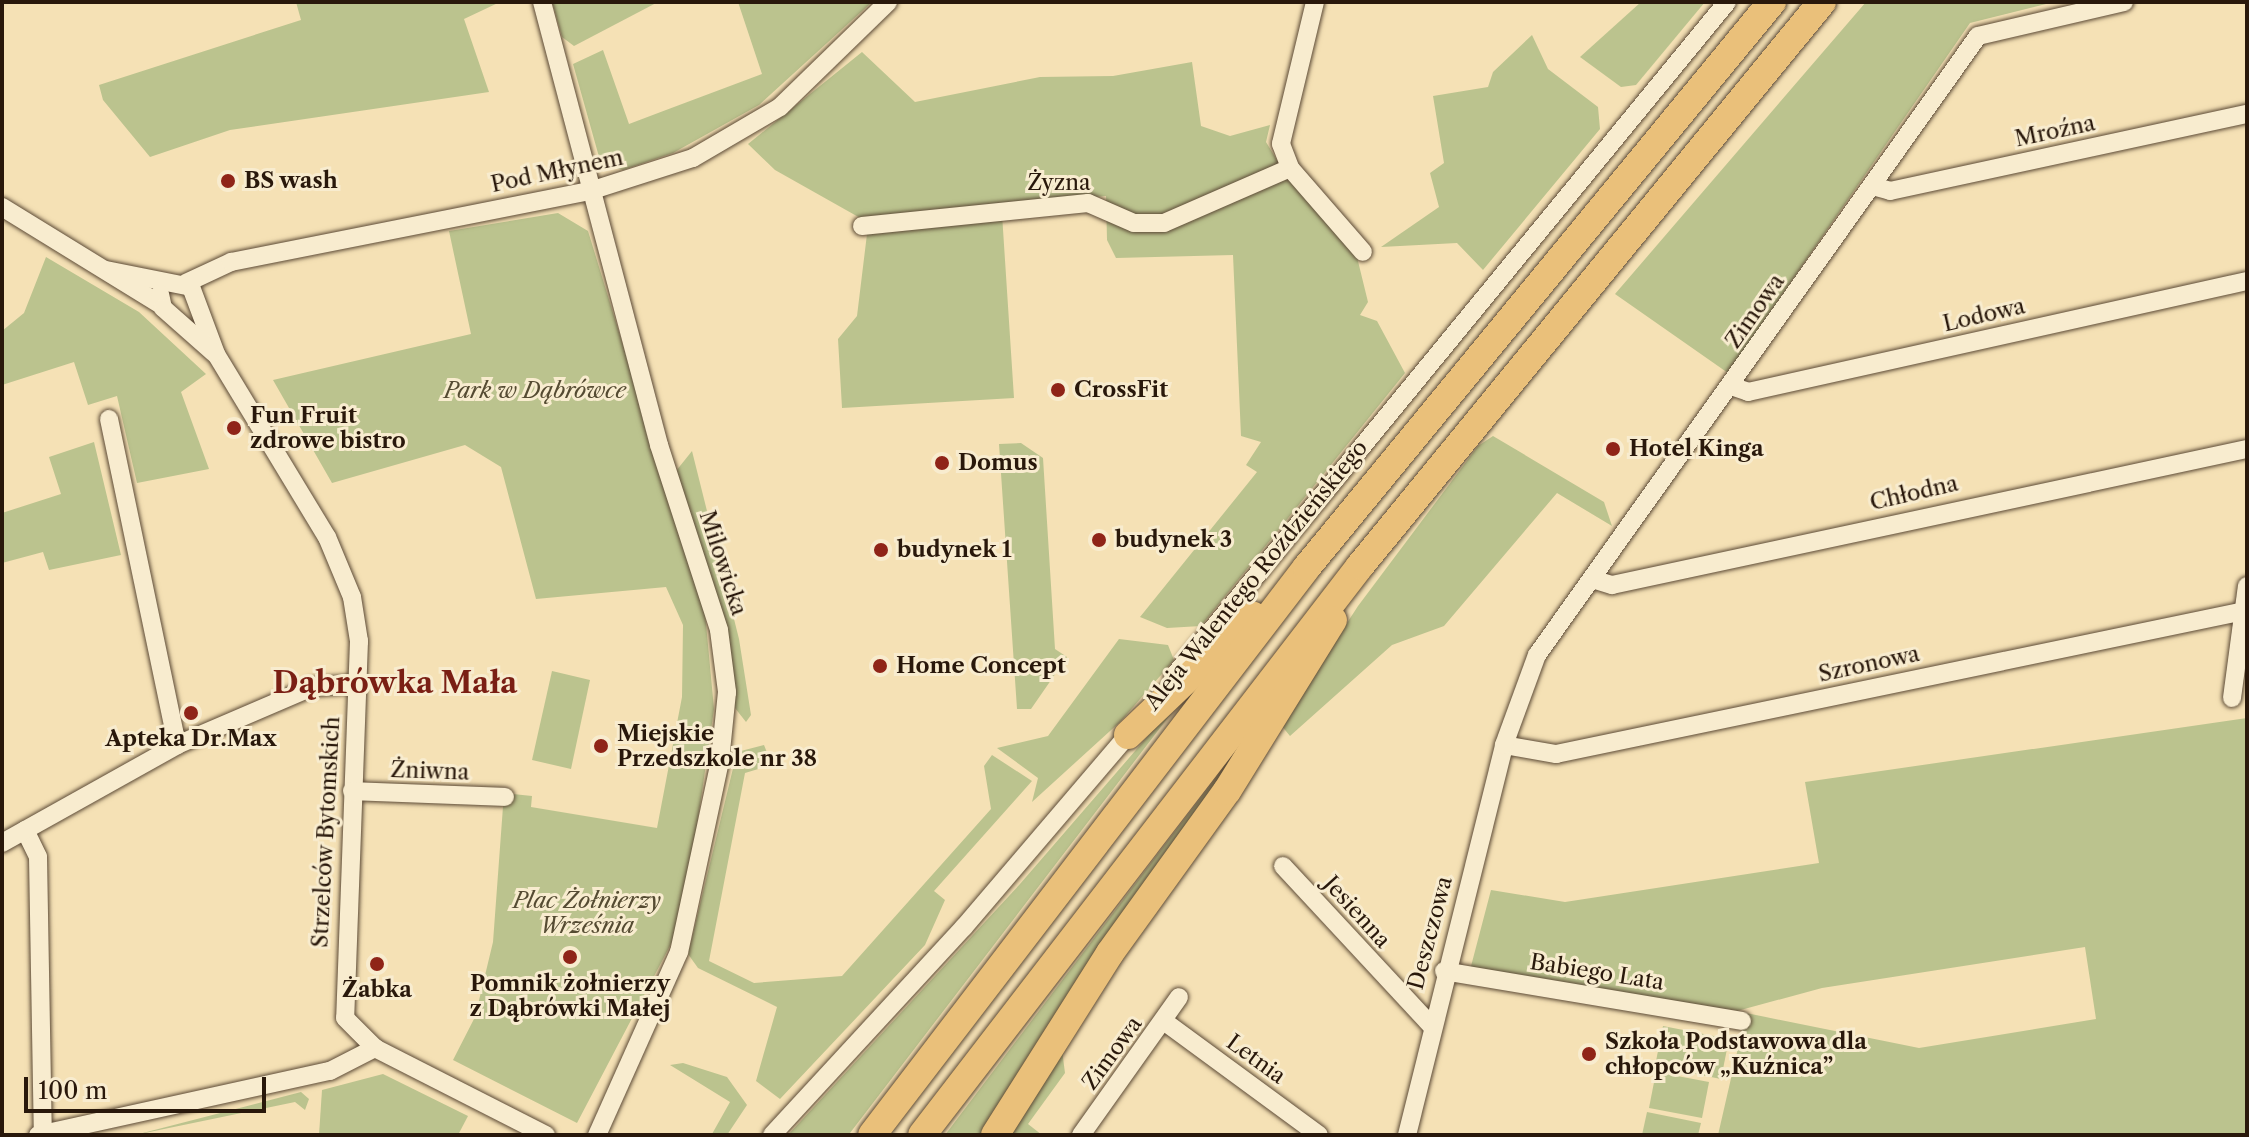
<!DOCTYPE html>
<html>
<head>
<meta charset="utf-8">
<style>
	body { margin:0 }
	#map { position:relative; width:2249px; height:1137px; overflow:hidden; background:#f5e1b5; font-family:"Libre Caslon Text",serif }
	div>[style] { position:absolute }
	.green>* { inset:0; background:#bbc38e }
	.roads { filter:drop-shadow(0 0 2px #5c4a36) drop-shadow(0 0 2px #5c4a36) }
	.minor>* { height:18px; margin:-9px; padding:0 9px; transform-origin:9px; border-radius:9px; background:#f8eccf }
	.highway>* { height:28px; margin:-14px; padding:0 14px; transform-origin:14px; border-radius:14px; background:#eac07a }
	.dots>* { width:22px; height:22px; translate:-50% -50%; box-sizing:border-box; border:4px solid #f8eccf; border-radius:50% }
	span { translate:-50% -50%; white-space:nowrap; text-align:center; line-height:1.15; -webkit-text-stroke:6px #f8eccf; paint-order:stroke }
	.street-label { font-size:22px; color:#29180b }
	.poi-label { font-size:22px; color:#29180b; font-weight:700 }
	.left { translate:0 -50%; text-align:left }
	.park-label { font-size:22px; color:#554b32; font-style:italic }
	.district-label { font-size:30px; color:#7a1f14; font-weight:700 }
	.frame { position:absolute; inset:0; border:4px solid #29180b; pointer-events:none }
	.scale { position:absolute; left:24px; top:1077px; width:242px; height:36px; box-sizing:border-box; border:4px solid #29180b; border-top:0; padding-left:10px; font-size:24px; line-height:28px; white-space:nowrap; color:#29180b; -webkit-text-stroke:6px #f8eccf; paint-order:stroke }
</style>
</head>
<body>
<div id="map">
	<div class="green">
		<div style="clip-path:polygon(296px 2px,500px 2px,464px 19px,489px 92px,230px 130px,150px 157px,103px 100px,99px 85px,301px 20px)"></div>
		<div style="clip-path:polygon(552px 2px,658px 2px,574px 46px,562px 37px)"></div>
		<div style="clip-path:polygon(738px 2px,872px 2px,759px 105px,673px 153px,623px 170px,601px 164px,573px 64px,603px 50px,629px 124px,666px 110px,762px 74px)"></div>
		<div style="clip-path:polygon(1641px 2px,1705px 2px,1636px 85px,1621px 87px,1580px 57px)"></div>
		<div style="clip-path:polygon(1866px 2px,2054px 2px,1970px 23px,1728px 373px,1615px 294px)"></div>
		<div style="clip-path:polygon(1532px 35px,1548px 69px,1598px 107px,1600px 129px,1483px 270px,1457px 243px,1381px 247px,1439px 207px,1430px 173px,1444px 163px,1433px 96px,1488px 87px,1493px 72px)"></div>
		<div style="clip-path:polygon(862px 52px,915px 102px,1040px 77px,1113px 76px,1192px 62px,1201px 126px,1230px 136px,1270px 125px,1266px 142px,1289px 180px,1356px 253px,1368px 302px,1360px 315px,1377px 321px,1405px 373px,1201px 626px,1167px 628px,1140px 617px,1257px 472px,1246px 465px,1261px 442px,1241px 436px,1233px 255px,1116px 258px,1107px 240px,1106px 196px,862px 219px,775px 170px,748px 144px)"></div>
		<div style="clip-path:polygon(558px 213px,588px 231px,705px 613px,714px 709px,688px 888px,672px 942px,577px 1123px,453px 1060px,475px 1017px,493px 942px,504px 793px,532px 796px,531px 807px,657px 828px,682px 697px,683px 625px,666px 587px,536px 599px,501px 467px,465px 445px,332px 483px,273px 380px,471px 334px,449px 231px)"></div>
		<div style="clip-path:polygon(1002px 214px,1014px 398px,842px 408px,838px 339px,857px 316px,867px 234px)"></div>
		<div style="clip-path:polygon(46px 257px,139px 312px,206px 374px,181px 392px,209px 469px,137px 483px,117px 396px,88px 405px,74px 362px,2px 385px,2px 331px,24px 313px)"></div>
		<div style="clip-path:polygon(1493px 436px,1604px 502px,1612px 526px,1557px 493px,1444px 626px,1392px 645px,1290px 736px,1281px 725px,1358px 606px,1478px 446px)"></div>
		<div style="clip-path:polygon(94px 442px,121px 555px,49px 570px,43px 552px,2px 563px,2px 513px,61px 494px,49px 457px)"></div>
		<div style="clip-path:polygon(1021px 443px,1043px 458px,1055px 649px,1067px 657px,1031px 709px,1017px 709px,999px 444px)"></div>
		<div style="clip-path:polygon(692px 451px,739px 639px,751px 715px,746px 722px,735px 708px,725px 621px,676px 471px)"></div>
		<div style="clip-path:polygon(1119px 639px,1168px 645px,1174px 660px,1121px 721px,1032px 802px,1038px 778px,997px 748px,1048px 736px)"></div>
		<div style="clip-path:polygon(552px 671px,590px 680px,571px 769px,532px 760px)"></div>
		<div style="clip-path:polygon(1199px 677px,850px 1133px,788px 1135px,1020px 884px)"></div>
		<div style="clip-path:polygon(2247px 718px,2247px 1135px,1718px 1135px,1746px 1013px,1919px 1048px,2096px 1019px,2085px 947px,1822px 988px,1737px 1011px,1470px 970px,1491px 890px,1565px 902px,1819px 863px,1805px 782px)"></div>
		<div style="clip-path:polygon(764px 745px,772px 765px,745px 773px,709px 961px,754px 983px,842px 976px,991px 809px,984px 766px,992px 755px,1032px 781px,934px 891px,945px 900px,925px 945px,780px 1099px,756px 1081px,777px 1007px,698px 968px,688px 954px,737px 752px)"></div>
		<div style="clip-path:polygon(1235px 753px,984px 1135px,945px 1135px,1157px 855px)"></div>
		<div style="clip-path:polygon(1663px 1026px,1729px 1039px,1721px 1079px,1655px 1066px)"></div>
		<div style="clip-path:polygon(1062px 1050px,1065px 1073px,1028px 1124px,1042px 1135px,1007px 1135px)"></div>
		<div style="clip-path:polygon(683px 1063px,727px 1077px,747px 1105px,727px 1135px,704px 1135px,712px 1134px,730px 1102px,670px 1065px)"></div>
		<div style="clip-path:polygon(1656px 1072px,1709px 1082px,1702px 1118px,1649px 1108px)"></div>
		<div style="clip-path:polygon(383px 1074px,468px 1116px,458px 1135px,319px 1135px,322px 1090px)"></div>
		<div style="clip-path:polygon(301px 1092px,309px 1099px,305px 1110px,295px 1102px,135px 1135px)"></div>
		<div style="clip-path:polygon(1647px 1112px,1701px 1123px,1698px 1135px,1642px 1135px)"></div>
	</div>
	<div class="roads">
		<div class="minor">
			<div style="left:542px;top:2px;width:458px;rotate:75.2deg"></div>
			<div style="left:659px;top:445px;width:194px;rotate:72deg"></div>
			<div style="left:719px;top:630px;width:63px;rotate:82.6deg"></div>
			<div style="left:727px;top:692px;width:69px;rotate:95.8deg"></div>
			<div style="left:720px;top:761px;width:195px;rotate:102.1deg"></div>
			<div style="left:679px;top:952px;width:201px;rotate:114.1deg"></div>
			<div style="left:1315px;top:2px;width:146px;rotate:103.5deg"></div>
			<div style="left:1281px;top:144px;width:26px;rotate:69deg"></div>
			<div style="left:1290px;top:168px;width:111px;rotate:49deg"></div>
			<div style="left:1873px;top:186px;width:18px;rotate:16deg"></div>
			<div style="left:1890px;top:191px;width:365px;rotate:-12.2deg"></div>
			<div style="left:2px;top:207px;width:187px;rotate:31.6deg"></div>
			<div style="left:862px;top:226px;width:227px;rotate:-5.8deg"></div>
			<div style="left:1088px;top:203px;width:50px;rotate:23.5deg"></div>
			<div style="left:1134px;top:223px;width:30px"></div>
			<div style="left:1164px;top:223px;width:137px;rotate:-23.6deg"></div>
			<div style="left:106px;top:270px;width:87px;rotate:11.3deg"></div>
			<div style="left:191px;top:287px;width:72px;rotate:69.5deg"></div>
			<div style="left:216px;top:354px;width:214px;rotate:58.8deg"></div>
			<div style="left:327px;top:537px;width:65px;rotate:67.4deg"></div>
			<div style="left:352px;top:597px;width:45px;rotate:81deg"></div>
			<div style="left:359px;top:641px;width:377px;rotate:92.1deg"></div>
			<div style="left:345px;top:1018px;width:42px;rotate:45deg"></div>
			<div style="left:375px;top:1048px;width:192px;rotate:27deg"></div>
			<div style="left:186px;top:283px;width:50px;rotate:-25deg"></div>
			<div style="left:231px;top:262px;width:366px;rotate:-11.2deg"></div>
			<div style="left:590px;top:191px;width:108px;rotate:-17.8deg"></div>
			<div style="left:693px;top:158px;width:101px;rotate:-30.4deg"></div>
			<div style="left:780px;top:107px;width:151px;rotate:-44.2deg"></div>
			<div style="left:160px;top:294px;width:14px;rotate:78deg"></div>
			<div style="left:163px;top:308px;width:68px;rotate:41.4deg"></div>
			<div style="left:1731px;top:386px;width:18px;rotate:19deg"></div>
			<div style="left:1748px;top:392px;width:511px;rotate:-12.54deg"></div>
			<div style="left:109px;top:419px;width:333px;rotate:78.2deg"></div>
			<div style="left:1592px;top:579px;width:21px;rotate:17deg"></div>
			<div style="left:1612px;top:585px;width:649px;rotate:-12.09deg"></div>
			<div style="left:1173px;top:677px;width:873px;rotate:-50.62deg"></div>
			<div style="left:2232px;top:698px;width:113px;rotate:-82.4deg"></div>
			<div style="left:1504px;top:745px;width:53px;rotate:9.8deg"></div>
			<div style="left:1556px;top:754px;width:703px;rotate:-11.74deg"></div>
			<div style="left:352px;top:791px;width:153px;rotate:2.2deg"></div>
			<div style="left:25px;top:830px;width:30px;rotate:64deg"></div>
			<div style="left:38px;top:857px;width:277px;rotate:89deg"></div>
			<div style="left:2px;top:843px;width:201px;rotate:-29.2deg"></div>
			<div style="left:177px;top:745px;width:147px;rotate:-23.2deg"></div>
			<div style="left:312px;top:687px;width:45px;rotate:-3.8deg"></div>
			<div style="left:1283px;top:866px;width:216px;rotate:47.1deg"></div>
			<div style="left:1444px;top:971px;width:302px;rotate:9.5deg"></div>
			<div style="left:1165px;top:1022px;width:191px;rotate:36.3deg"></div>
			<div style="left:38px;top:1135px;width:299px;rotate:-12.4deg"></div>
			<div style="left:330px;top:1071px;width:51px;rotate:-27.1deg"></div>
			<div style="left:772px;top:1135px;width:283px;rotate:-47.3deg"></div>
			<div style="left:964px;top:927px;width:260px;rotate:-49.5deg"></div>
			<div style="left:1081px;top:1135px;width:169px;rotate:-54.6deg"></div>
			<div style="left:1407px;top:1135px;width:402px;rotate:-76deg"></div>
			<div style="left:1504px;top:745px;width:96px;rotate:-69.9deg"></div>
			<div style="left:1537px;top:655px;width:760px;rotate:-54.53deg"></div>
			<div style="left:1978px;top:36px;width:150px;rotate:-13.1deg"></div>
		</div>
		<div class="highway">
			<div style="left:1128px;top:735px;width:173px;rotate:-43.6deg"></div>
			<div style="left:872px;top:1135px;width:715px;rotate:-52.55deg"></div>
			<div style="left:1307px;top:567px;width:732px;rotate:-50.55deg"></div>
			<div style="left:922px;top:1135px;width:718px;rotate:-52.41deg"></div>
			<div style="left:1360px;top:566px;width:729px;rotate:-50.68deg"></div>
			<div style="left:995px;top:1135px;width:215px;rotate:-57.7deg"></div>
			<div style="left:1110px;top:953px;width:200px;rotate:-54.2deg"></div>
			<div style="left:1227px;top:791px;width:201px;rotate:-58.2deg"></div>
		</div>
	</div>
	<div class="dots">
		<div style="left:228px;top:181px;background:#8f2418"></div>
		<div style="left:1058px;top:390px;background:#8f2418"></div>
		<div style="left:234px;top:428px;background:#8f2418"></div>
		<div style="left:1613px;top:449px;background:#8f2418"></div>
		<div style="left:942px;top:463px;background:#8f2418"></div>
		<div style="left:1099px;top:540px;background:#8f2418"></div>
		<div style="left:881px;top:550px;background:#8f2418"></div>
		<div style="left:880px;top:666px;background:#8f2418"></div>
		<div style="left:191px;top:713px;background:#8f2418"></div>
		<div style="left:601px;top:746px;background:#8f2418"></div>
		<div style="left:570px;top:957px;background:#8f2418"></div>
		<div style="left:377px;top:964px;background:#8f2418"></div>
		<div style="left:1589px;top:1054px;background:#8f2418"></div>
	</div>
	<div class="street-label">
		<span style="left:2055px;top:131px;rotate:-12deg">Mroźna</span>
		<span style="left:557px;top:171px;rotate:-12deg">Pod Młynem</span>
		<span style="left:1059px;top:183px">Żyzna</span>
		<span style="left:1755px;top:311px;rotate:-55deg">Zimowa</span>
		<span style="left:1984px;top:315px;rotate:-13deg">Lodowa</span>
		<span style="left:1914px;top:493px;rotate:-13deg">Chłodna</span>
		<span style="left:723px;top:563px;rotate:72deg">Milowicka</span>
		<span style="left:1256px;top:575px;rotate:-51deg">Aleja Walentego Roździeńskiego</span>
		<span style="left:1869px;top:664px;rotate:-12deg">Szronowa</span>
		<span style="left:430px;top:771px;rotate:2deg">Żniwna</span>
		<span style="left:326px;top:832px;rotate:-87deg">Strzelców Bytomskich</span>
		<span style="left:1357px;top:912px;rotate:48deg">Jesienna</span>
		<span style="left:1430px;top:933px;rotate:-75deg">Deszczowa</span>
		<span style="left:1597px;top:972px;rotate:9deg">Babiego Lata</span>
		<span style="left:1112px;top:1053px;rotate:-54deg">Zimowa</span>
		<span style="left:1256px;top:1059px;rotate:36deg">Letnia</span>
	</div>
	<div class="poi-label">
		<span class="left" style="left:244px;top:181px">BS wash</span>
		<span class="left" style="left:1074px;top:390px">CrossFit</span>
		<span class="left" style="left:250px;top:428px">Fun Fruit<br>zdrowe bistro</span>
		<span class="left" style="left:1629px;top:449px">Hotel Kinga</span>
		<span class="left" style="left:958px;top:463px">Domus</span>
		<span class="left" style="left:1115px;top:540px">budynek 3</span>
		<span class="left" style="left:897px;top:550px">budynek 1</span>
		<span class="left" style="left:896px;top:666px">Home Concept</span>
		<span class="left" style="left:617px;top:746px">Miejskie<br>Przedszkole nr 38</span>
		<span style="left:191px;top:739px">Apteka Dr.Max</span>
		<span style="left:570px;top:996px">Pomnik żołnierzy<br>z Dąbrówki Małej</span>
		<span style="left:377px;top:990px">Żabka</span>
		<span class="left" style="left:1605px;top:1054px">Szkoła Podstawowa dla<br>chłopców „Kuźnica”</span>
	</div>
	<div class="park-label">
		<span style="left:535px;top:391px">Park w Dąbrówce</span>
		<span style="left:587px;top:913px">Plac Żołnierzy<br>Września</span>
	</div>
	<div class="district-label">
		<span style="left:395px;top:683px">Dąbrówka Mała</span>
	</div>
	<div class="frame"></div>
	<div class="scale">100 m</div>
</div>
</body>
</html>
